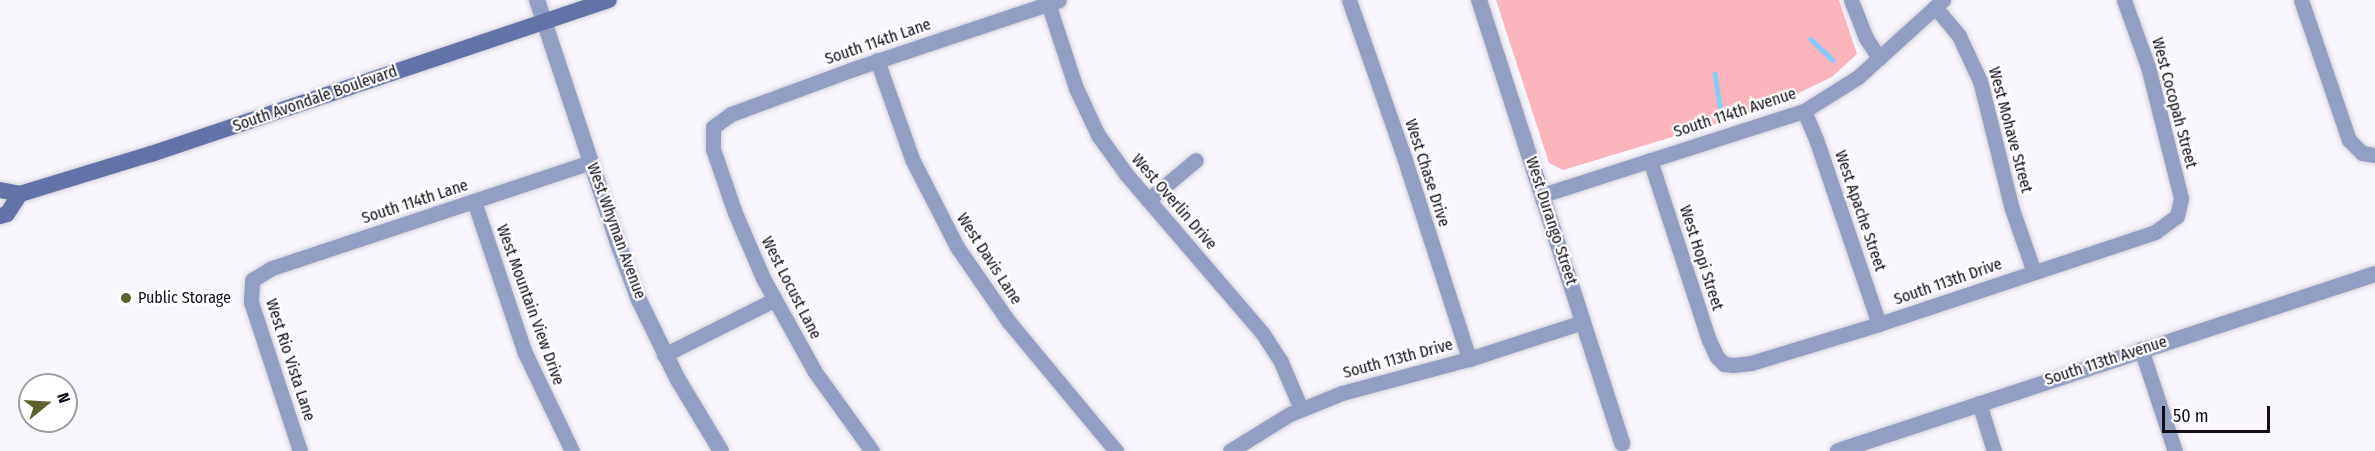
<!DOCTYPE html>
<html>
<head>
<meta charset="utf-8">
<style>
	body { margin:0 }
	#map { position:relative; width:2375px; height:451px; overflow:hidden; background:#f9f6fd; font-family:"Fira Sans Condensed",sans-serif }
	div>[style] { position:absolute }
	.green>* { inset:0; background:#fcb5bd }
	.stream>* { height:4.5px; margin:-2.25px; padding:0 2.25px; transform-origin:2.25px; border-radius:2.25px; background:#84cdfb }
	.roads { filter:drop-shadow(0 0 2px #d4d1d8) drop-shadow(0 0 2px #d4d1d8) }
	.minor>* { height:15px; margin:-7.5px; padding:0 7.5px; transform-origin:7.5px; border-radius:7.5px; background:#939ec3 }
	.tertiary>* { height:16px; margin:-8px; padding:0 8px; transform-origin:8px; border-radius:8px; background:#939ec3 }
	.secondary>* { height:16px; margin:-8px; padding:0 8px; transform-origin:8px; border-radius:8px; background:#6373a7 }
	.dots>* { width:16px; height:16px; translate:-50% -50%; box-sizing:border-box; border:3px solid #fff; border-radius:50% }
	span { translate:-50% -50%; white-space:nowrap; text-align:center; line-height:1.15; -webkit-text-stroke:4.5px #fff; paint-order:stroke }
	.street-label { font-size:16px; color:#120d17 }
	.poi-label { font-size:16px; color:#120d17 }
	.left { translate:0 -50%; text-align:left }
	.north { position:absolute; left:18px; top:373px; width:60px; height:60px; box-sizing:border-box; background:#fff; border:2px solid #a09ea2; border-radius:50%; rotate:72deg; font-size:16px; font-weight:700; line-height:24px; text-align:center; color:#120d17 }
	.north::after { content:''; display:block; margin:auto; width:21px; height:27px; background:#5d612e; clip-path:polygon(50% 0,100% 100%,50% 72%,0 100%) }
	.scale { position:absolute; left:2162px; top:406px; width:108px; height:27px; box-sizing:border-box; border:3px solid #120d17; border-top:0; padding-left:8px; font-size:18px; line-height:21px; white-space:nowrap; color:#120d17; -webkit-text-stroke:4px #fff; paint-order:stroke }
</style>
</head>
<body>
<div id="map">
	<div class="green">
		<div style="clip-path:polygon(1496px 0,1839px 0,1857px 54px,1832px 77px,1765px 109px,1563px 170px,1549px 163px)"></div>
	</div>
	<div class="stream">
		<div style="left:1811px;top:39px;width:30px;rotate:44deg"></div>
		<div style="left:1715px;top:74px;width:32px;rotate:81deg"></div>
	</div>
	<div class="roads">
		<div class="minor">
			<div style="left:1349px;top:0;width:160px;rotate:70.7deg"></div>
			<div style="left:1402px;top:151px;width:219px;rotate:72.1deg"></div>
			<div style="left:1851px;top:0;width:41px;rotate:68.5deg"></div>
			<div style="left:1866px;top:38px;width:24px;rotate:57deg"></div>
			<div style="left:2301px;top:0;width:148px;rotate:71.1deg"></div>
			<div style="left:2349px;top:140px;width:18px;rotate:45deg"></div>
			<div style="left:2362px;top:153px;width:13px;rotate:9deg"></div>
			<div style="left:1048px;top:3px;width:89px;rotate:71.8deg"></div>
			<div style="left:1076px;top:88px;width:52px;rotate:64.9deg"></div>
			<div style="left:1098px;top:135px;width:48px;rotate:54.3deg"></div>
			<div style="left:1126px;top:174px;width:211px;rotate:49.4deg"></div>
			<div style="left:1263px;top:334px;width:33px;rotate:57deg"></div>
			<div style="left:1281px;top:362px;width:51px;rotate:66.9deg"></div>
			<div style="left:1935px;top:7px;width:38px;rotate:50deg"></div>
			<div style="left:1959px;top:36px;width:50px;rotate:65deg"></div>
			<div style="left:1980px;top:81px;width:132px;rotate:76deg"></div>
			<div style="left:2012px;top:209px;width:67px;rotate:70.8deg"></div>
			<div style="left:877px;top:60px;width:105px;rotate:70.5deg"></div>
			<div style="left:912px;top:159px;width:99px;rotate:62.9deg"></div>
			<div style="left:957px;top:247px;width:91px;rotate:55.3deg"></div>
			<div style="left:1009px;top:322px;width:168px;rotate:50.3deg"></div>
			<div style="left:1804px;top:111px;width:30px;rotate:67deg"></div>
			<div style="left:1816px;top:139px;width:195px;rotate:71.2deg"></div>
			<div style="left:1650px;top:160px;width:189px;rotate:71.9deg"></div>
			<div style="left:1709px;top:340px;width:19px;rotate:65deg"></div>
			<div style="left:1717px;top:357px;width:10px;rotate:45deg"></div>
			<div style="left:1724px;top:364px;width:9px;rotate:6deg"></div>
			<div style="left:1733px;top:365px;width:18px;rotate:-6deg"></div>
			<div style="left:1751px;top:363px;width:134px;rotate:-16.9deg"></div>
			<div style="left:1879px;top:324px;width:291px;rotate:-18.4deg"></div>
			<div style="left:2155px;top:232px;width:27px;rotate:-36deg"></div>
			<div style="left:2177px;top:216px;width:18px;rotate:-77deg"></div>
			<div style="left:2181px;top:198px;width:135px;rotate:-104.1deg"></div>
			<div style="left:2148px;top:67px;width:71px;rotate:-109.7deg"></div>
			<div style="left:1542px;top:195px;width:275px;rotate:-17.8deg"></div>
			<div style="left:1804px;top:111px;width:64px;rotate:-32.2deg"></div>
			<div style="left:1858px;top:77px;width:115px;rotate:-42.2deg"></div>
			<div style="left:1148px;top:200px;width:62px;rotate:-39.8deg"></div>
			<div style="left:474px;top:201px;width:160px;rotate:71.5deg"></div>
			<div style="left:525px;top:353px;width:109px;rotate:64.4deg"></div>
			<div style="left:2141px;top:349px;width:108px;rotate:71.6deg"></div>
			<div style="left:664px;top:355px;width:123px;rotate:-26.6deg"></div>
			<div style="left:1979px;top:403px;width:50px;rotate:72.6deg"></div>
			<div style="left:300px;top:451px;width:157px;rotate:-108.2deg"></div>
			<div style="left:251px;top:302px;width:22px;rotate:-87deg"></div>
			<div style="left:252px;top:280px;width:23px;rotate:-31deg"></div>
			<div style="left:272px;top:268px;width:336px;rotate:-18.4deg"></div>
			<div style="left:872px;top:451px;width:97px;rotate:-125.8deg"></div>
			<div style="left:815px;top:372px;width:107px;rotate:-119deg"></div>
			<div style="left:763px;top:278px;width:71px;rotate:-113.3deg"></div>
			<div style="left:735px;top:213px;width:68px;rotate:-109deg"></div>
			<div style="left:713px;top:149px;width:22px;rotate:-90deg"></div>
			<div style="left:713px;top:127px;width:22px;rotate:-36deg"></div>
			<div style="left:731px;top:114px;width:130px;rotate:-20.2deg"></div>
			<div style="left:853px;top:69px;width:217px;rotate:-18.5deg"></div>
			<div style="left:1230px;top:451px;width:70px;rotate:-31.7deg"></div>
			<div style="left:1290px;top:414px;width:56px;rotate:-22deg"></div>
			<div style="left:1342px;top:393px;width:131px;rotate:-15deg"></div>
			<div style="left:1469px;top:359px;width:120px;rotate:-18deg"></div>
		</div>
		<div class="tertiary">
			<div style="left:537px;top:0;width:254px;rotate:71.6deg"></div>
			<div style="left:617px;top:241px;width:63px;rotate:69.6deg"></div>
			<div style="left:639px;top:300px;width:87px;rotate:64deg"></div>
			<div style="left:677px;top:378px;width:85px;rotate:58.9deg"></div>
			<div style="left:1479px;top:0;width:466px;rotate:72.1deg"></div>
			<div style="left:1838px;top:451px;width:565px;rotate:-18.24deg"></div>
		</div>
		<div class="secondary">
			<div style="left:0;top:190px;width:20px;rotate:11deg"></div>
			<div style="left:20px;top:194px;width:137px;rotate:-17deg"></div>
			<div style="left:151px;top:154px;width:483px;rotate:-18.6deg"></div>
			<div style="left:0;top:216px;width:7px;rotate:-16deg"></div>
			<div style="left:7px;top:214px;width:24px;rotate:-57deg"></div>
		</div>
	</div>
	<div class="dots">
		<div style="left:126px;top:298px;background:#5d612e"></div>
	</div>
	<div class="street-label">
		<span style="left:878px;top:42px;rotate:-19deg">South 114th Lane</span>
		<span style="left:315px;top:99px;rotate:-19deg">South Avondale Boulevard</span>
		<span style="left:2174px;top:103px;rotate:75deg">West Cocopah Street</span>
		<span style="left:1735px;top:113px;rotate:-18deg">South 114th Avenue</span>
		<span style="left:2010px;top:130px;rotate:75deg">West Mohave Street</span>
		<span style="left:1427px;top:173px;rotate:72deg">West Chase Drive</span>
		<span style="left:415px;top:202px;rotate:-18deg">South 114th Lane</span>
		<span style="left:1174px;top:202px;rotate:49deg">West Overlin Drive</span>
		<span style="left:1860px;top:211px;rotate:71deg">West Apache Street</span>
		<span style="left:1551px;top:221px;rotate:72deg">West Durango Street</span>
		<span style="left:616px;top:231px;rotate:70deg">West Whyman Avenue</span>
		<span style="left:1701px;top:258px;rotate:72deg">West Hopi Street</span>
		<span style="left:989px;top:259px;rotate:57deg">West Davis Lane</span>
		<span style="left:1948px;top:282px;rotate:-19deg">South 113th Drive</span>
		<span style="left:791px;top:288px;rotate:63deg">West Locust Lane</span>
		<span style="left:530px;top:305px;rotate:70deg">West Mountain View Drive</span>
		<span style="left:1398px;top:359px;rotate:-15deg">South 113th Drive</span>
		<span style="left:290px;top:360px;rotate:72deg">West Rio Vista Lane</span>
		<span style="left:2106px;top:361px;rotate:-18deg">South 113th Avenue</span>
	</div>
	<div class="poi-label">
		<span class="left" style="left:138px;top:298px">Public Storage</span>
	</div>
	<div class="north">N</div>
	<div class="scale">50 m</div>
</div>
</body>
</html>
